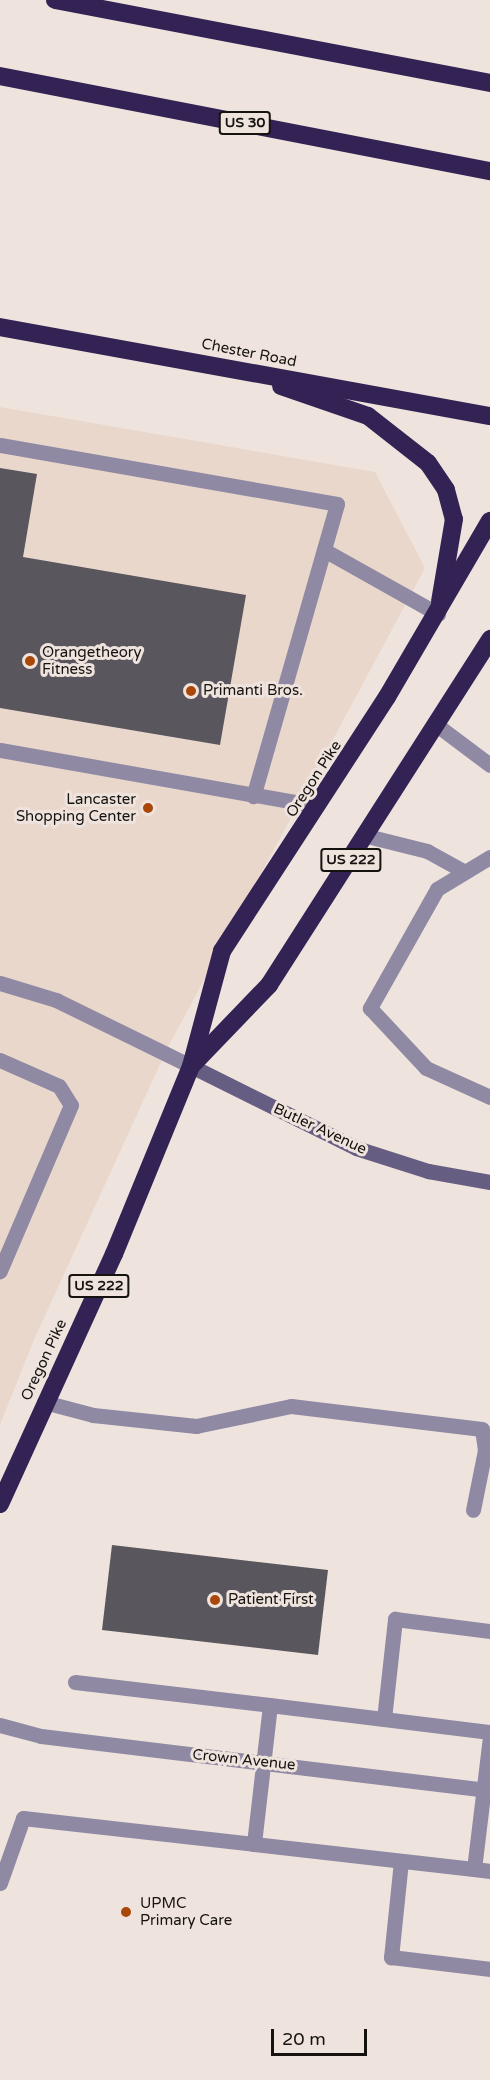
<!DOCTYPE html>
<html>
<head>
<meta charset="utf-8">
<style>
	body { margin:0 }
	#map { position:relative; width:490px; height:2080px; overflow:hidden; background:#efe4dd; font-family:"Varela Round",sans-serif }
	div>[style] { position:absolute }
	.built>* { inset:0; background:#e9d7cc }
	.building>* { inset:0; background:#5a565e }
	.lane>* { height:15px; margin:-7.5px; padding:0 7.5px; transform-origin:7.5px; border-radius:7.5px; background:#8f89a4 }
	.street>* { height:15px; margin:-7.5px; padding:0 7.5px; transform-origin:7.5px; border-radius:7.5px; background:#8f89a4 }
	.secondary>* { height:15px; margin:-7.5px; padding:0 7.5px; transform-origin:7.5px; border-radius:7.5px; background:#665d82 }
	.highway>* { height:18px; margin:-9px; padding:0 9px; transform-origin:9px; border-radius:9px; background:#332355 }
	.dots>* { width:16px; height:16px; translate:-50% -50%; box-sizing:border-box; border:3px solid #efe4dd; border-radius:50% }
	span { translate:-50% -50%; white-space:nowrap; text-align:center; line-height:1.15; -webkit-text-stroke:6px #efe4dd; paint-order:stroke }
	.shield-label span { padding:2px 4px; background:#efe4dd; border:2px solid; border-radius:4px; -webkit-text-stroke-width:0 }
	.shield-label { font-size:14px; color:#15120f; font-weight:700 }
	.street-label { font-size:15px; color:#15120f }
	.poi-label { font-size:15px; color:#15120f }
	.left { translate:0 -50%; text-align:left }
	.right { translate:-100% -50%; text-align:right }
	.scale { position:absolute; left:271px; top:2029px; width:96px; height:27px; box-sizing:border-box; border:3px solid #15120f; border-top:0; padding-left:8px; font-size:18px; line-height:21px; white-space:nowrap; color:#15120f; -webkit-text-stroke:4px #efe4dd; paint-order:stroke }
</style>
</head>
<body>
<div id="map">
	<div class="built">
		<div style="clip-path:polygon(0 407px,375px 472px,425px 568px,167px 1049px,33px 1342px,0 1425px)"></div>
	</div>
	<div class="building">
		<div style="clip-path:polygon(0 468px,37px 474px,23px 557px,246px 595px,220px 745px,0 708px)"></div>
		<div style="clip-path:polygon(112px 1545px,328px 1570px,318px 1655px,102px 1630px)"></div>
	</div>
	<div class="lane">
		<div style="left:0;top:445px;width:342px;rotate:9.9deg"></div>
		<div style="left:337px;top:504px;width:304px;rotate:106deg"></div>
		<div style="left:324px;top:550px;width:131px;rotate:29.3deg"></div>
		<div style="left:438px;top:726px;width:65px;rotate:36.9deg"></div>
		<div style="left:0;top:750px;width:322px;rotate:10deg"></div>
		<div style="left:367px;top:836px;width:62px;rotate:14deg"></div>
		<div style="left:427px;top:851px;width:43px;rotate:28.9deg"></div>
		<div style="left:490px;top:857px;width:62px;rotate:148.9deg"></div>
		<div style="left:437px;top:889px;width:137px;rotate:119.4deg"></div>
		<div style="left:370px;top:1008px;width:82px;rotate:47deg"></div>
		<div style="left:426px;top:1068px;width:70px;rotate:24.4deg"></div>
		<div style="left:0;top:983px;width:59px;rotate:16.9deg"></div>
		<div style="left:56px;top:1000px;width:150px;rotate:26.1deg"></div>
		<div style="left:0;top:1060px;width:64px;rotate:23.8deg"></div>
		<div style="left:59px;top:1086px;width:22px;rotate:58deg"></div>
		<div style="left:71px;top:1105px;width:181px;rotate:113.2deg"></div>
		<div style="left:44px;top:1402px;width:51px;rotate:14.9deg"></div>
		<div style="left:93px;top:1415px;width:104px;rotate:6.1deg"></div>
		<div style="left:196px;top:1426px;width:97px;rotate:-11.9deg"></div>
		<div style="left:291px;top:1406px;width:192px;rotate:6.9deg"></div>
		<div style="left:482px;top:1429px;width:21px;rotate:82deg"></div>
		<div style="left:485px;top:1450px;width:61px;rotate:101.3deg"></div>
		<div style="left:75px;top:1682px;width:196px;rotate:6.7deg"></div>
		<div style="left:384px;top:1719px;width:101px;rotate:-83.7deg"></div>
		<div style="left:395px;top:1619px;width:96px;rotate:7.2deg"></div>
		<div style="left:490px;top:1732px;width:222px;rotate:-173deg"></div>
		<div style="left:270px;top:1705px;width:140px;rotate:96.6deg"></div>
		<div style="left:254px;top:1844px;width:221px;rotate:6.5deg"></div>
		<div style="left:474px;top:1869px;width:133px;rotate:-83.1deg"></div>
		<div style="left:401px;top:1861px;width:97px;rotate:95.9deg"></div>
		<div style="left:391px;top:1957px;width:100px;rotate:6.9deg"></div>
		<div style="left:474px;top:1869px;width:16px;rotate:7deg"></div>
		<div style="left:0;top:1883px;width:69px;rotate:-70.5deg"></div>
		<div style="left:23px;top:1818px;width:232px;rotate:6.4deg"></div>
	</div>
	<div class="street">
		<div style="left:0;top:1725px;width:42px;rotate:15deg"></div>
		<div style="left:41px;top:1736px;width:452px;rotate:6.9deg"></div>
	</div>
	<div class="secondary">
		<div style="left:191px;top:1066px;width:184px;rotate:26.4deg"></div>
		<div style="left:356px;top:1148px;width:76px;rotate:17.7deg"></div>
		<div style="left:428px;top:1171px;width:63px;rotate:10.1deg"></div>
	</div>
	<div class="highway">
		<div style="left:55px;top:0;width:443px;rotate:10.8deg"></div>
		<div style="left:0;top:76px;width:499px;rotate:11deg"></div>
		<div style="left:0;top:327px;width:498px;rotate:10.3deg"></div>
		<div style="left:281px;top:386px;width:92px;rotate:19deg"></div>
		<div style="left:368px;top:416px;width:76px;rotate:38.1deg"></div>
		<div style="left:428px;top:463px;width:32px;rotate:56deg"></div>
		<div style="left:446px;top:490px;width:30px;rotate:75deg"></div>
		<div style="left:454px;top:519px;width:84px;rotate:99.6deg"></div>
		<div style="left:193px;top:1064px;width:110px;rotate:-46.1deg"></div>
		<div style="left:269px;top:985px;width:411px;rotate:-57.4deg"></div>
		<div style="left:0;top:1504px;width:275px;rotate:-65.5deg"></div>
		<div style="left:114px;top:1254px;width:203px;rotate:-67.7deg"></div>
		<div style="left:191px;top:1066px;width:119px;rotate:-74.9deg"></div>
		<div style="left:222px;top:951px;width:303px;rotate:-57deg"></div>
		<div style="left:387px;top:697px;width:204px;rotate:-59.7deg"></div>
	</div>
	<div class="dots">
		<div style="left:30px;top:661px;background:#a94709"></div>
		<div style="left:191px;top:691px;background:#a94709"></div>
		<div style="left:148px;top:808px;background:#a94709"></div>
		<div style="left:215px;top:1600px;background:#a94709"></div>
		<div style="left:126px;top:1912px;background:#a94709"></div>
	</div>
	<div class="shield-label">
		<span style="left:245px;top:123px">US 30</span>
		<span style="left:351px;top:860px">US 222</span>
		<span style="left:99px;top:1286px">US 222</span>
	</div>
	<div class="street-label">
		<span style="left:249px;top:353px;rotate:11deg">Chester Road</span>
		<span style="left:314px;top:779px;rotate:-57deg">Oregon Pike</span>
		<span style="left:320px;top:1129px;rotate:25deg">Butler Avenue</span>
		<span style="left:44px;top:1360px;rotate:-65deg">Oregon Pike</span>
		<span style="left:244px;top:1760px;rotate:6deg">Crown Avenue</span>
	</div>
	<div class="poi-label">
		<span class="left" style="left:42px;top:661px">Orangetheory<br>Fitness</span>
		<span class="left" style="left:203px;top:691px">Primanti Bros.</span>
		<span class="right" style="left:136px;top:808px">Lancaster<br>Shopping Center</span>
		<span class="left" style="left:228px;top:1600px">Patient First</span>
		<span class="left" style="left:140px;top:1912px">UPMC<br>Primary Care</span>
	</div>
	<div class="scale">20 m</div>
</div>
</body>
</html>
